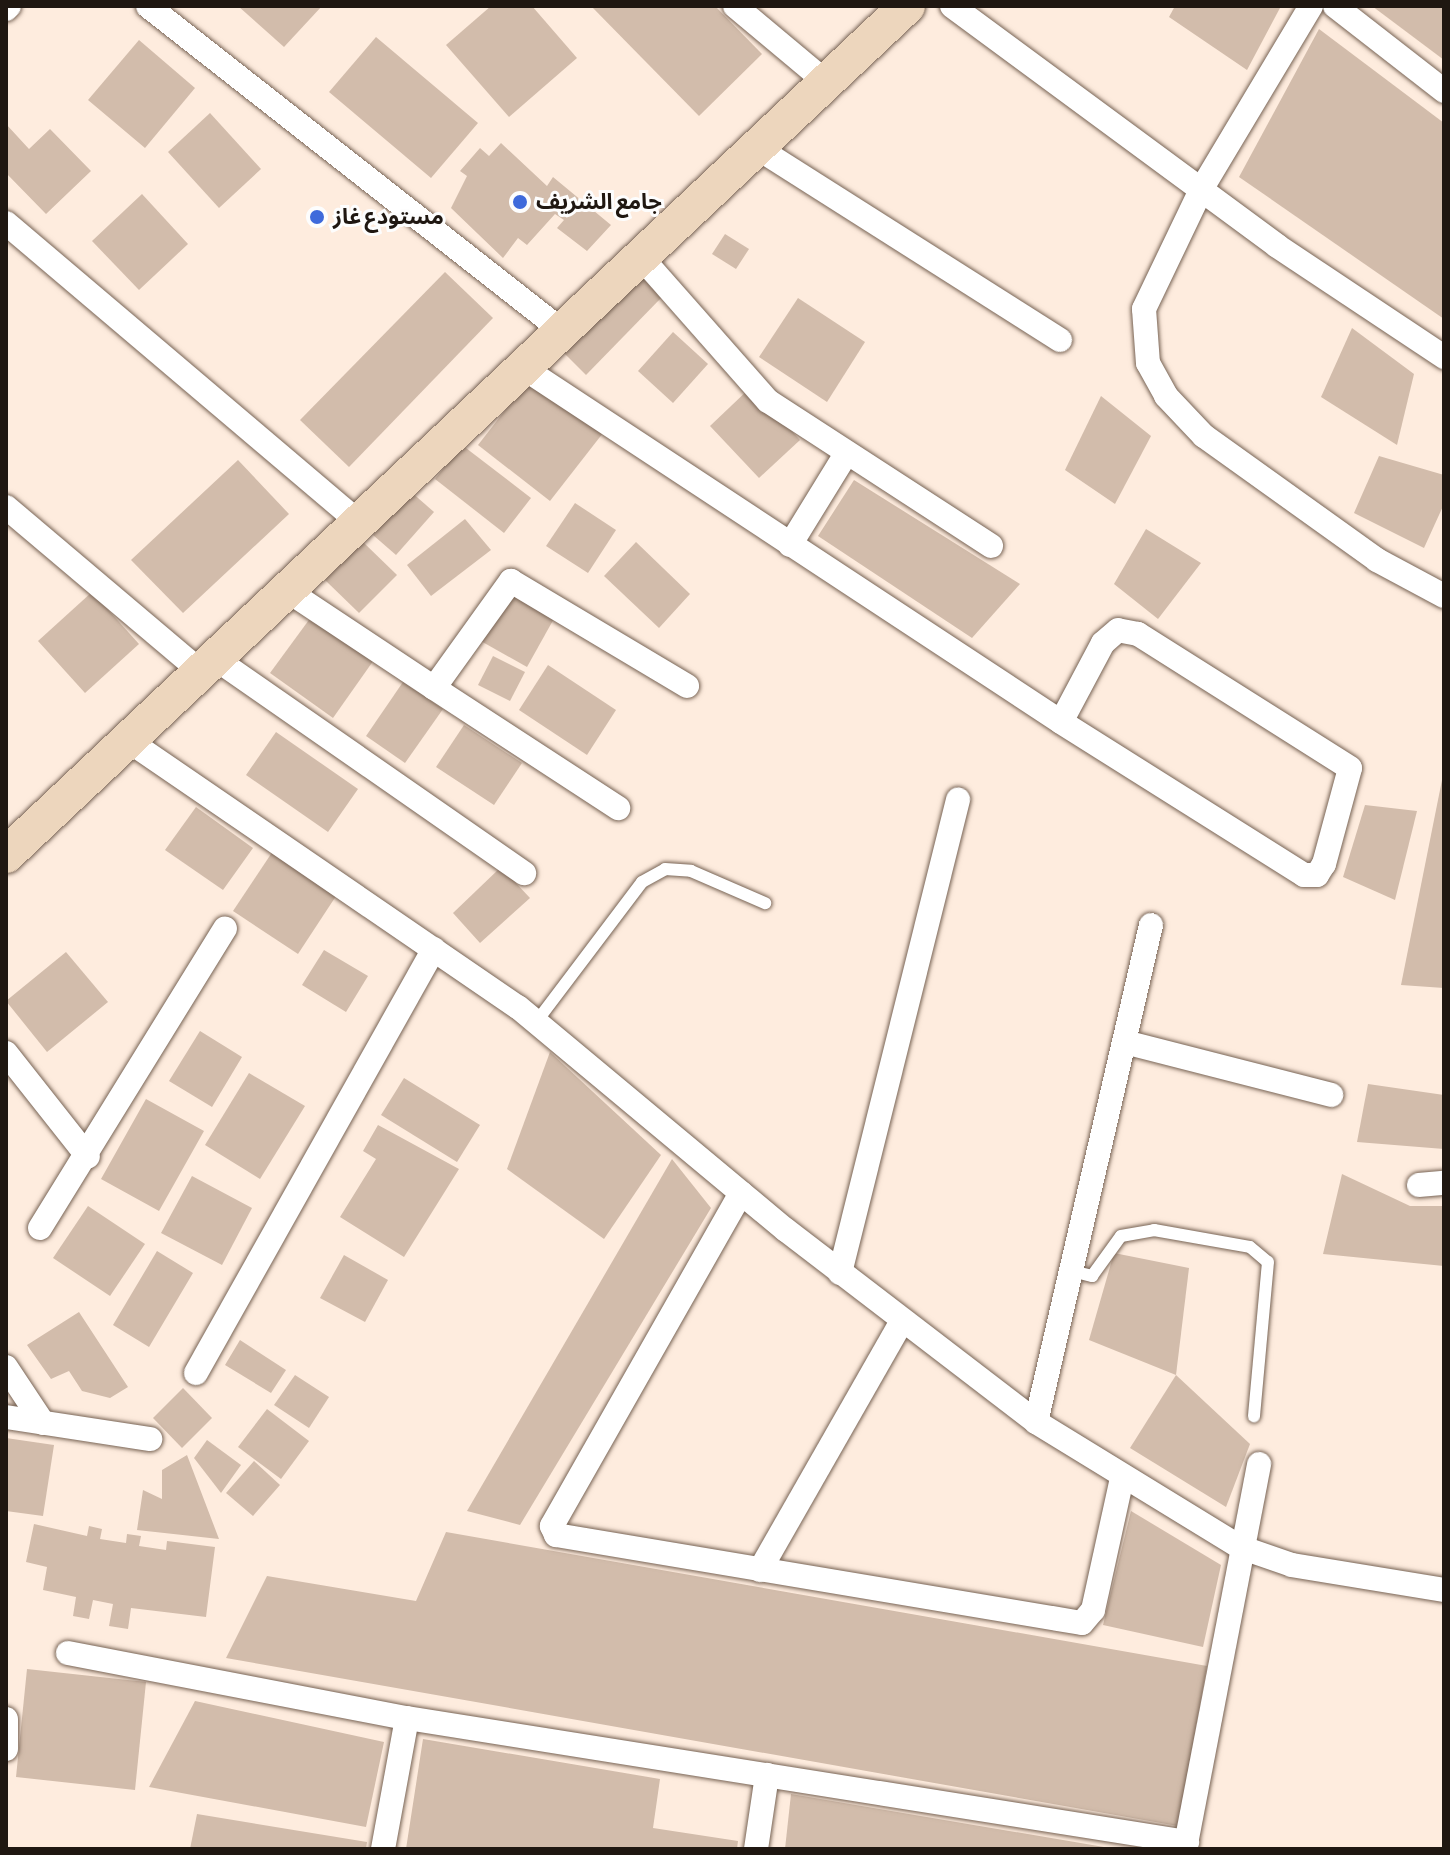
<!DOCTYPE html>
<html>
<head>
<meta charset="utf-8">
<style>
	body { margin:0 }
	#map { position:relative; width:1450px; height:1855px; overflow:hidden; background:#feecde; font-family:"Asap Condensed","Noto Sans Arabic",sans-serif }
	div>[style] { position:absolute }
	.building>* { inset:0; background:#d2bcab }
	.roads { filter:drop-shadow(0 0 2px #776354) drop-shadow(0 0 2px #776354) }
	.lane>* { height:12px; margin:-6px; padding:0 6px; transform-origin:6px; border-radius:6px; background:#fff }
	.street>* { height:24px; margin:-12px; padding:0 12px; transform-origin:12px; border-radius:12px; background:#fff }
	.secondary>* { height:36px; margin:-18px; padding:0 18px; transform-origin:18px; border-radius:18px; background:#edd6bd }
	.dots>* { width:22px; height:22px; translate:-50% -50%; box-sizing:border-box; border:4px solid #fdfdfd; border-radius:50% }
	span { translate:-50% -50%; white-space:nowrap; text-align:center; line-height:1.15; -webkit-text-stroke:6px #fdfdfd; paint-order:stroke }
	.poi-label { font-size:22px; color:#1f1711; font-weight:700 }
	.left { translate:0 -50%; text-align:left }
	.frame { position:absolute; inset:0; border:8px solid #1f1711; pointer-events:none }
</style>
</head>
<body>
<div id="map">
	<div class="building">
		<div style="clip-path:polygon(238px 6px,322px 6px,284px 47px)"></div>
		<div style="clip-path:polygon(491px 6px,532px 6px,577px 58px,509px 117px,446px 45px)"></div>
		<div style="clip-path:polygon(591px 6px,715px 6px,762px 54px,699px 116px)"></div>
		<div style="clip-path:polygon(1175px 6px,1281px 6px,1247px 70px,1169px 17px)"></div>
		<div style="clip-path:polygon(1372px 6px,1444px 6px,1444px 60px)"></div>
		<div style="clip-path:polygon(1319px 29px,1444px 123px,1444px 319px,1239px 177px)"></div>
		<div style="clip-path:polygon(376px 37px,478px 123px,431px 178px,329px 92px)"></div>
		<div style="clip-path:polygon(139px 40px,195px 88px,145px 148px,88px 100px)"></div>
		<div style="clip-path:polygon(210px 113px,261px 169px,219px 208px,168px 152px)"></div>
		<div style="clip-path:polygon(6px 124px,29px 149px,50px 129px,91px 171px,46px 214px,6px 173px)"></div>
		<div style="clip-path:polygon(501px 143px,547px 186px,553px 177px,611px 225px,587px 251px,557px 228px,564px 220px,555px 214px,527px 245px,518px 238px,503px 258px,451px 208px,467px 176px,460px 171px,480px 148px,489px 156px)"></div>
		<div style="clip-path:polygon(142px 194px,188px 244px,139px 290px,92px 241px)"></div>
		<div style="clip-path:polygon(725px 234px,749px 249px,736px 269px,712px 254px)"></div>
		<div style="clip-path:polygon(445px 272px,493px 318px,349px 467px,300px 420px)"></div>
		<div style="clip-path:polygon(638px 274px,662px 297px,586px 375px,562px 351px)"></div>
		<div style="clip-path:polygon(798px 298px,865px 342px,827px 402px,759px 357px)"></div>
		<div style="clip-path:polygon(1352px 328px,1414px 374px,1397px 445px,1321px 397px)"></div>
		<div style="clip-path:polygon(673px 332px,708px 364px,673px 403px,638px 371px)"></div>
		<div style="clip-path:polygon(531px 377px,603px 433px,550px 501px,478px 445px)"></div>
		<div style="clip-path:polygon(751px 387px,800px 440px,759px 478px,710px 426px)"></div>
		<div style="clip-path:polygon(1101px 396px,1151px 436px,1115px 504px,1065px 470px)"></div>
		<div style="clip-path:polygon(462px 445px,531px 498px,504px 533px,435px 479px)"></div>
		<div style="clip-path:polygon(1379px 456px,1444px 475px,1444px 504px,1424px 548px,1354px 513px)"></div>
		<div style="clip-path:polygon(238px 460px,289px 514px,183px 613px,131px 560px)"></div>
		<div style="clip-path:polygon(854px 480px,1020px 584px,972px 638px,818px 536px)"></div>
		<div style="clip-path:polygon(410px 491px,434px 512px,396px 555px,373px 535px)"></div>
		<div style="clip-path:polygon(575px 503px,616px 530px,588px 573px,546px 546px)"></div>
		<div style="clip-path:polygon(465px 519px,491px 550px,431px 596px,407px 565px)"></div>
		<div style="clip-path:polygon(1146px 529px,1201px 563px,1158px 619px,1114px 584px)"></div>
		<div style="clip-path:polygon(363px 542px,397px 575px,359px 613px,325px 580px)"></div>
		<div style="clip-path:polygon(636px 542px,690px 594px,659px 628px,604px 576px)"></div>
		<div style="clip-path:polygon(507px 589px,556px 615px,527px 667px,479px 640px)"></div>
		<div style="clip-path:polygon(92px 592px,139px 644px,85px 693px,38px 641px)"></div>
		<div style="clip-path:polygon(314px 613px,376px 657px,333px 718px,270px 673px)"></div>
		<div style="clip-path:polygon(493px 656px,525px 672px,510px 701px,478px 685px)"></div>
		<div style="clip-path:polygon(548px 665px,616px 710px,587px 755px,519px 710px)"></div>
		<div style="clip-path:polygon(403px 682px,443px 709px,405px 763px,366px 736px)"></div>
		<div style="clip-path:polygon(464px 725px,522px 763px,494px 805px,436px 767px)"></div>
		<div style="clip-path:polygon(276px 732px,358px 789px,328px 832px,246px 775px)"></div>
		<div style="clip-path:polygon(1443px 775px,1444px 988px,1401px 985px)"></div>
		<div style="clip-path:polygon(1365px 805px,1417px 811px,1395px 900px,1343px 877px)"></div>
		<div style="clip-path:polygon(196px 807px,253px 848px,223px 890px,165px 850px)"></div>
		<div style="clip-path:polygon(273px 851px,338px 893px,298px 954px,233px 911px)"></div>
		<div style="clip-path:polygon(501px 867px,530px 898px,480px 943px,453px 913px)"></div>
		<div style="clip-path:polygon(324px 950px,368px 976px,346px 1012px,302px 985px)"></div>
		<div style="clip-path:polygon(66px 952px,108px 1002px,47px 1052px,6px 1001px)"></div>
		<div style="clip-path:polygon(200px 1031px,242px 1057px,212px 1107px,169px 1081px)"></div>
		<div style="clip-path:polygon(550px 1052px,661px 1155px,604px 1239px,507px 1169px)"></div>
		<div style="clip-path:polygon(249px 1073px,305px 1106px,260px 1179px,205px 1145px)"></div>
		<div style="clip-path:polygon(404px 1078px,480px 1125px,457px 1162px,381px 1115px)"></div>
		<div style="clip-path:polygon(1368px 1084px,1444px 1095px,1444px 1149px,1357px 1142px)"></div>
		<div style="clip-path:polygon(146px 1099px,204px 1131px,159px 1211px,101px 1179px)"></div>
		<div style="clip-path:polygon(378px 1125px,459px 1169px,404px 1257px,340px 1217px,376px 1159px,363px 1151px)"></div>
		<div style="clip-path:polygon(672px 1159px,711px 1208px,520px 1525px,467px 1511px)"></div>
		<div style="clip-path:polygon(1342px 1174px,1410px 1206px,1444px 1206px,1444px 1266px,1323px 1254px)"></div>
		<div style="clip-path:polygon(192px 1176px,252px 1208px,222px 1265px,161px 1233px)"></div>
		<div style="clip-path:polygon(88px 1206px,145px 1244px,110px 1296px,53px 1258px)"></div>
		<div style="clip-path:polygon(157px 1251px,193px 1273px,149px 1347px,113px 1325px)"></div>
		<div style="clip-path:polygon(1114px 1253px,1189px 1268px,1176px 1375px,1089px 1340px)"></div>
		<div style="clip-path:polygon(344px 1255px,388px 1280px,365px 1322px,320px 1298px)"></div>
		<div style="clip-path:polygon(79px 1312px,128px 1387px,110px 1398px,82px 1391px,69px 1371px,51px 1379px,27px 1345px)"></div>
		<div style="clip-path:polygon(240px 1340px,286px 1370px,271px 1393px,225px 1365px)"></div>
		<div style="clip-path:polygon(295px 1375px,329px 1397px,309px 1428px,274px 1405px)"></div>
		<div style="clip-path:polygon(1176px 1375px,1250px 1444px,1226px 1507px,1130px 1448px)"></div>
		<div style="clip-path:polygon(183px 1388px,212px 1418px,182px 1448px,153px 1418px)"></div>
		<div style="clip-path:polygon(267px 1409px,309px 1441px,281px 1479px,238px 1447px)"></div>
		<div style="clip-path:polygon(6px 1438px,54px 1445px,43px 1516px,6px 1511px)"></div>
		<div style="clip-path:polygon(207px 1440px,241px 1465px,221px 1493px,194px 1458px)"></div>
		<div style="clip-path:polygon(187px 1455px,219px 1539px,137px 1530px,143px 1490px,162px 1499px,162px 1470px)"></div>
		<div style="clip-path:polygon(254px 1461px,280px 1485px,253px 1516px,226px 1493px)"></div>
		<div style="clip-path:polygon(1131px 1511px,1221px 1565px,1203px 1647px,1103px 1625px)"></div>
		<div style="clip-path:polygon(34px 1524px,87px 1536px,89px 1526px,102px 1529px,100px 1539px,126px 1543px,127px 1534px,141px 1536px,139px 1546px,166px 1550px,167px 1541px,215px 1547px,206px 1617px,131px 1608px,128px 1629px,109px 1626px,113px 1604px,93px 1600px,89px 1619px,73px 1616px,76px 1597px,43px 1590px,47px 1567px,26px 1562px)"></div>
		<div style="clip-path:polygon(446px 1532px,1207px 1666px,1178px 1826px,226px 1658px,267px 1576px,416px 1601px)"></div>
		<div style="clip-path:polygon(27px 1669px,146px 1682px,135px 1790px,16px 1777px)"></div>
		<div style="clip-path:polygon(195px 1701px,384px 1742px,366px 1827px,149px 1787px)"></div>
		<div style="clip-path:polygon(423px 1739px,660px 1779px,653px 1828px,738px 1841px,737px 1849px,406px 1849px)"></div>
		<div style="clip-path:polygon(791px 1794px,1104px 1847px,1104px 1849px,785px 1849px)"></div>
		<div style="clip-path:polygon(197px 1814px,367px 1842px,366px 1849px,190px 1849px)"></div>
	</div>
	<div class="roads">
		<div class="lane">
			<div style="left:537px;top:1021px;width:174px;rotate:-52.9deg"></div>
			<div style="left:642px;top:882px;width:26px;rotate:-29deg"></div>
			<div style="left:665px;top:869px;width:26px;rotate:4deg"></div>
			<div style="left:691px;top:871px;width:81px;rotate:23.4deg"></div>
			<div style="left:1072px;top:1271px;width:21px;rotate:14deg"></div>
			<div style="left:1092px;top:1276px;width:49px;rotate:-54.1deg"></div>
			<div style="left:1121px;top:1236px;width:34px;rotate:-10deg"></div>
			<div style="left:1154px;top:1230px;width:97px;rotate:10deg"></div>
			<div style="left:1250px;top:1247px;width:23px;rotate:40deg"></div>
			<div style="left:1268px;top:1262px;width:155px;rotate:95.2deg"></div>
		</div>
		<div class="street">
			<div style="left:148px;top:6px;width:525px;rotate:38.11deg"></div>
			<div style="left:735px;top:6px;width:119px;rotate:39.9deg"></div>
			<div style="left:952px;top:6px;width:404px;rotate:36.4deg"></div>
			<div style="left:1277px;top:246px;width:201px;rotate:33.6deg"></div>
			<div style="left:1311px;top:6px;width:214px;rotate:120.9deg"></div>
			<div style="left:1201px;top:190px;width:132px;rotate:115.6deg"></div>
			<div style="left:1144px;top:309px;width:54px;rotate:85.8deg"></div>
			<div style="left:1148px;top:363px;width:38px;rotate:61deg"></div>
			<div style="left:1166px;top:396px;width:55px;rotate:46.5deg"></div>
			<div style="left:1204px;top:436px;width:213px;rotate:35.6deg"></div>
			<div style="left:1377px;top:560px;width:76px;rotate:28.2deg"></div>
			<div style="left:1335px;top:6px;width:138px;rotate:37.9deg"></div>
			<div style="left:6px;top:9px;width:4px;rotate:-45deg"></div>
			<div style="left:756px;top:147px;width:360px;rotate:32.4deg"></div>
			<div style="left:6px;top:223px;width:460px;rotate:40.3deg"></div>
			<div style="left:640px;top:256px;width:193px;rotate:48.6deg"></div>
			<div style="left:768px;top:401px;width:266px;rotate:33deg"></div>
			<div style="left:522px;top:367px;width:645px;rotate:33.37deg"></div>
			<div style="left:1061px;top:722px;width:287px;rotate:32.2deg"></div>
			<div style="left:1304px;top:875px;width:13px"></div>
			<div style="left:1317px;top:875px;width:13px;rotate:-58deg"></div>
			<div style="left:1324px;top:864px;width:99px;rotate:-74.8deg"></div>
			<div style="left:1350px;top:768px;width:251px;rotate:-147.7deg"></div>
			<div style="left:1138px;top:634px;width:20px;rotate:-169deg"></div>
			<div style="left:1118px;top:630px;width:20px;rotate:139deg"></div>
			<div style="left:1103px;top:643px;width:89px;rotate:118deg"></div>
			<div style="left:6px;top:507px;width:253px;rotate:40.2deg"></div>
			<div style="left:790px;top:545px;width:107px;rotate:-58.4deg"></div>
			<div style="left:285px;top:589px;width:179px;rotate:33.6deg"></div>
			<div style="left:434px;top:688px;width:132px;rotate:-54.3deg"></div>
			<div style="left:511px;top:581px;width:205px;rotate:30.8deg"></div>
			<div style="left:213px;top:657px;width:379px;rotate:34.8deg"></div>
			<div style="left:434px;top:688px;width:220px;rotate:33.1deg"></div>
			<div style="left:126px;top:739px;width:475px;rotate:34.4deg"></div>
			<div style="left:518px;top:1007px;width:349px;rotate:39.8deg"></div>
			<div style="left:786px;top:1230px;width:315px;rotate:37.5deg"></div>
			<div style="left:1036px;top:1422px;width:239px;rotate:31.5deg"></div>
			<div style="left:1240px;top:1547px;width:55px;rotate:19.1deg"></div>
			<div style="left:1292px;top:1565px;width:154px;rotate:9.3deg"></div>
			<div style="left:1125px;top:1042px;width:213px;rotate:14.4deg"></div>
			<div style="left:6px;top:1053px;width:132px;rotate:51.7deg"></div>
			<div style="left:1419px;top:1185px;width:25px;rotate:-5deg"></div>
			<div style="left:741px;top:1193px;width:383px;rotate:119.6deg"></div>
			<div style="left:552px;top:1526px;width:10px;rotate:66deg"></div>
			<div style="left:556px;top:1535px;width:533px;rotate:9.5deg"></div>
			<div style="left:1082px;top:1623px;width:17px;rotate:-50deg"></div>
			<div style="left:1093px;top:1610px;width:135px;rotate:-77.6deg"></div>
			<div style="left:40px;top:1228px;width:352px;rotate:-58.3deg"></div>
			<div style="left:840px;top:1273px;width:488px;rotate:-76deg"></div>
			<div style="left:6px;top:1367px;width:67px;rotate:56.5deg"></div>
			<div style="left:196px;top:1373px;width:486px;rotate:-60.7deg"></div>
			<div style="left:6px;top:1417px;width:146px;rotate:8.7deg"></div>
			<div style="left:1036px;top:1422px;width:510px;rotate:-76.97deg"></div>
			<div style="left:760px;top:1570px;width:287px;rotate:-60.3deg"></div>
			<div style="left:68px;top:1653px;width:345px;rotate:10.9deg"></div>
			<div style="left:407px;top:1718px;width:790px;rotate:9.03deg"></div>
			<div style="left:6px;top:1719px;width:30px;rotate:90deg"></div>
			<div style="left:383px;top:1849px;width:133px;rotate:-79.6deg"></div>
			<div style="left:756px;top:1849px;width:75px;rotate:-81.5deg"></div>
			<div style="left:1185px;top:1849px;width:392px;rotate:-79.1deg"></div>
		</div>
		<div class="secondary">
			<div style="left:6px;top:855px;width:1238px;rotate:-43.3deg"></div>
		</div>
	</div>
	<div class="dots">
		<div style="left:520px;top:202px;background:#3f6adb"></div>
		<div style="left:317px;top:217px;background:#3f6adb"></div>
	</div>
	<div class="poi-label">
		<span class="left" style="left:536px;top:202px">جامع الشريف</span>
		<span class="left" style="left:333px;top:217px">مستودع غاز</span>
	</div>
	<div class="frame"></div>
</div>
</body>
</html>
